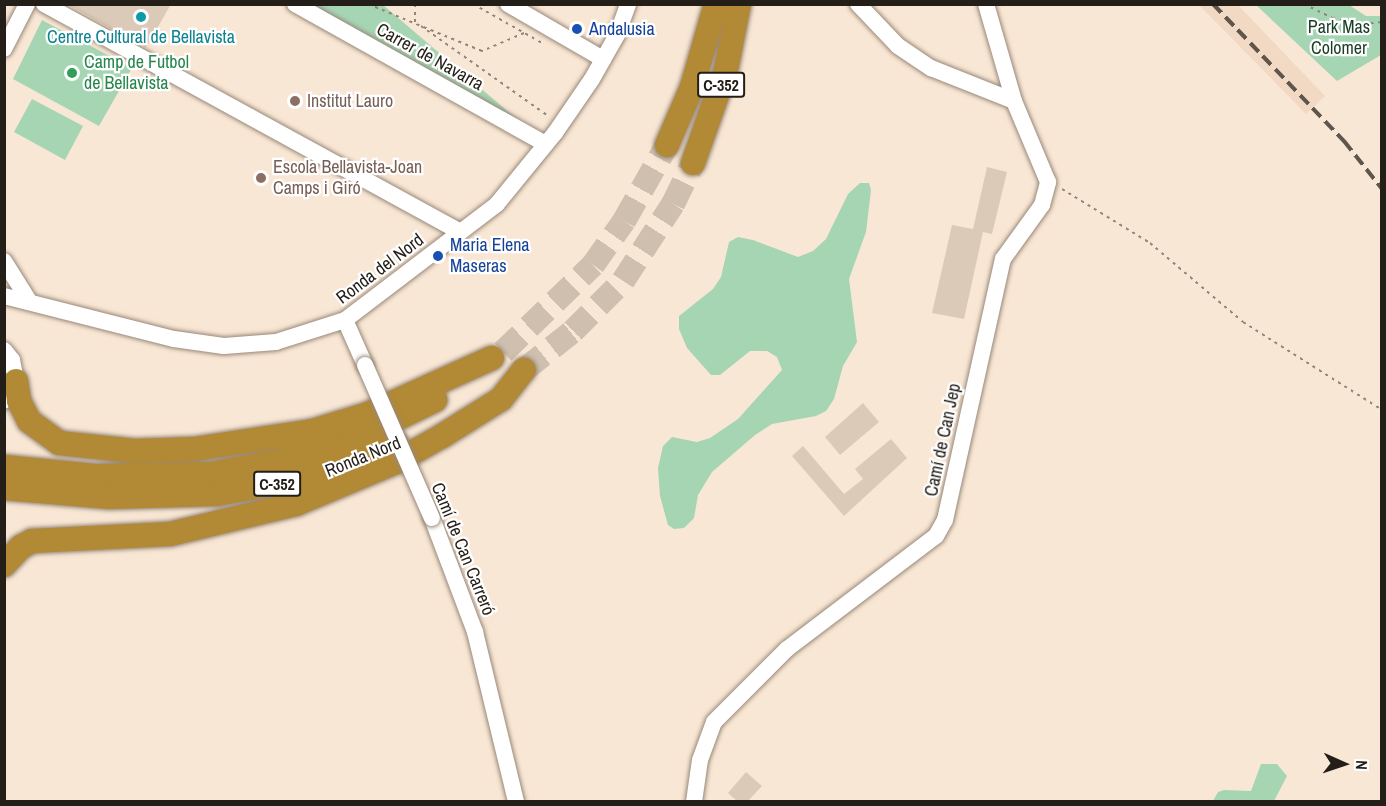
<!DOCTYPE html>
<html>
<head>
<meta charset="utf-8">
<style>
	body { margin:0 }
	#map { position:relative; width:1386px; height:806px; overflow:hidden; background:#f9e7d5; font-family:"Archivo Narrow",sans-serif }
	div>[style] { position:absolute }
	.built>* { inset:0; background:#f1d9c3 }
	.green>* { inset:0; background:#a6d5b4 }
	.building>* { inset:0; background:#dccab9 }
	.highway-tunnel>* { height:24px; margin-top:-12px; transform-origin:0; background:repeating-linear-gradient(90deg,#cebfaf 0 24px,transparent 0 36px) }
	.path>* { height:2px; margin-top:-1px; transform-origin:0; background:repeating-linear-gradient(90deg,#918579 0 3px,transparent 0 7.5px) }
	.roads { filter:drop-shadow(0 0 2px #988878) drop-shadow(0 0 2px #988878) }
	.minor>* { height:16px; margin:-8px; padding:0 8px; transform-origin:8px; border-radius:8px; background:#fff }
	.highway>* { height:24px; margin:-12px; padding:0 12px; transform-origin:12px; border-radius:12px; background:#b28934 }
	.rail>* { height:4px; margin-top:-2px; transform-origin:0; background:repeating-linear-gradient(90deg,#5e554c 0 12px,transparent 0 18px) }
	.bridges { filter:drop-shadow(0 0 2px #988878) drop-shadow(0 0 2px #988878) }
	.minor-bridge>* { height:16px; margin:-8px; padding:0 8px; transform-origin:8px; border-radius:8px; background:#fff }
	.dots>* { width:16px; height:16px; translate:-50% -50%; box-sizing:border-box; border:3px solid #fff; border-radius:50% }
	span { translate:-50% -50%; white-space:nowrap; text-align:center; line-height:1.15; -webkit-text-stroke:4.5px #fff; paint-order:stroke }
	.shield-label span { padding:2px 4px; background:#fff; border:2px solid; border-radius:4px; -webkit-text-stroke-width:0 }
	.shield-label { font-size:16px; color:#241e18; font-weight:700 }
	.park-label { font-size:18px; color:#1a3d27 }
	.transit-label { font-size:18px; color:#164399 }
	.left { translate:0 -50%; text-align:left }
	.culture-label { font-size:18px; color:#0d838f }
	.street-label { font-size:18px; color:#241e18 }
	.leisure-label { font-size:18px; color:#27864d }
	.education-label { font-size:18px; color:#785e54 }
	.frame { position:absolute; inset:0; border:6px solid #241e18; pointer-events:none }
	.north { position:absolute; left:1314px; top:734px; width:60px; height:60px; -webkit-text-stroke:4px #fff; paint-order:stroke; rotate:93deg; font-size:16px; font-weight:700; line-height:24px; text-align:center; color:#241e18 }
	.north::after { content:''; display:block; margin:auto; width:21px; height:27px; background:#241e18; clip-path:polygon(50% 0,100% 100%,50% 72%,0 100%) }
</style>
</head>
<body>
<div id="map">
	<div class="built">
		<div style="clip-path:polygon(1199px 5px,1238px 5px,1325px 96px,1306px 114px)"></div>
	</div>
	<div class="green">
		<div style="clip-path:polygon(310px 5px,383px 5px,546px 144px)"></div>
		<div style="clip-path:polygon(1256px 5px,1349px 5px,1366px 16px,1381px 16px,1381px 55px,1337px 81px)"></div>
		<div style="clip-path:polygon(42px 20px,132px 68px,99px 126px,13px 79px)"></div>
		<div style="clip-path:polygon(32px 99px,83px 126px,65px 160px,14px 132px)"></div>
		<div style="clip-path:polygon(860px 183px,869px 183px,871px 190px,866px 232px,849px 279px,857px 342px,843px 366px,834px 399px,826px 411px,816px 416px,772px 424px,755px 435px,712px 472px,698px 495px,694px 518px,684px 528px,674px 529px,668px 525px,660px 496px,658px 468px,663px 446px,672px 437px,697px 442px,710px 438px,738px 419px,782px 370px,777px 357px,767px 351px,750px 351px,720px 375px,711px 375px,687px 348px,679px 329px,679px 316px,713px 289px,721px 277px,729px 242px,738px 237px,753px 240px,798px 257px,813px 251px,826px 239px,848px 194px)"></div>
		<div style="clip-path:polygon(1261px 764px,1277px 764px,1287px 776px,1274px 801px,1213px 801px,1218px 792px,1224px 790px,1251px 791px)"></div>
	</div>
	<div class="building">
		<div style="clip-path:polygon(67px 4px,171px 4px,146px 48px)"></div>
		<div style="clip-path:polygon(987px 167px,1007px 172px,992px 234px,983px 232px,964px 319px,932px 313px,952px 225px,973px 229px)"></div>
		<div style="clip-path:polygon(863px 403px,879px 422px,840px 455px,825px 437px)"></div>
		<div style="clip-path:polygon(891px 439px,907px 458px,844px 516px,792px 456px,803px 446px,844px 494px,863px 479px,855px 469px)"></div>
		<div style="clip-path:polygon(746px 772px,762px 786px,748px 801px,737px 801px,728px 793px)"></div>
	</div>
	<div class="highway-tunnel">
		<div style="left:503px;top:352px;width:125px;rotate:-44deg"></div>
		<div style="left:593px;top:265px;width:54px;rotate:-54.8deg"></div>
		<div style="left:624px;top:221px;width:87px;rotate:-60.5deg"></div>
		<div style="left:524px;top:370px;width:63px;rotate:-38.5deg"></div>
		<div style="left:573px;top:331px;width:71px;rotate:-45deg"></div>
		<div style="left:623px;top:281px;width:92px;rotate:-57deg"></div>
		<div style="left:673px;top:204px;width:46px;rotate:-64deg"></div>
	</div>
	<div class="path">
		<div style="left:368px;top:4px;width:57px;rotate:22.5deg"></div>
		<div style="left:415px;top:4px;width:19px;rotate:90deg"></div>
		<div style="left:473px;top:4px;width:81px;rotate:29.4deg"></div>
		<div style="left:1304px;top:4px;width:32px;rotate:26deg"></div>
		<div style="left:1333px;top:18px;width:31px;rotate:11deg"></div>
		<div style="left:1363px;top:24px;width:19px;rotate:-6deg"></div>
		<div style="left:524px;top:33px;width:46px;rotate:156.8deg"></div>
		<div style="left:482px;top:51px;width:66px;rotate:-157.7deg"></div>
		<div style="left:421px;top:26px;width:156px;rotate:35.3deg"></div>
		<div style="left:1062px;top:189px;width:103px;rotate:31.5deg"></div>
		<div style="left:1150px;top:243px;width:122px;rotate:40.3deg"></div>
		<div style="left:1243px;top:322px;width:165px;rotate:32.3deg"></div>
	</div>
	<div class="roads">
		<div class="minor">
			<div style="left:44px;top:4px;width:474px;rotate:28.7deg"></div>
			<div style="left:295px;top:4px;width:287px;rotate:29.2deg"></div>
			<div style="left:508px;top:4px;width:110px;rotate:30.1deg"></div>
			<div style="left:858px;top:4px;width:58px;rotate:46.4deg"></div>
			<div style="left:898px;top:46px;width:40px;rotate:34deg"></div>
			<div style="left:931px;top:68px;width:89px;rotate:21.7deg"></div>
			<div style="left:4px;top:49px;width:51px;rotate:-62.9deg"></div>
			<div style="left:4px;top:261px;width:47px;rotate:58deg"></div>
			<div style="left:4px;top:296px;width:175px;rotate:14.2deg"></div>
			<div style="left:174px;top:339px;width:50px;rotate:8deg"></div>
			<div style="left:224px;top:346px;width:52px;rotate:-4.4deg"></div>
			<div style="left:276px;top:342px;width:72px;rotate:-17.7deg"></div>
			<div style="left:345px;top:320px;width:191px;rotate:-37.3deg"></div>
			<div style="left:497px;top:204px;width:92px;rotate:-50.8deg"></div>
			<div style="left:555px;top:133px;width:65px;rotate:-55.6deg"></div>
			<div style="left:592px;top:79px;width:51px;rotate:-60.4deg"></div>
			<div style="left:617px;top:35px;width:33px;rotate:-70deg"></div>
			<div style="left:345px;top:320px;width:49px;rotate:66deg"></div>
			<div style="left:4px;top:350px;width:13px;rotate:51deg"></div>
			<div style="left:12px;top:360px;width:21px;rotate:79deg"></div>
			<div style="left:16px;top:381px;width:23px;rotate:121deg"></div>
			<div style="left:432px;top:518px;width:122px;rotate:69.3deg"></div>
			<div style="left:475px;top:632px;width:175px;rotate:76.4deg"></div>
			<div style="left:694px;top:802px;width:42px;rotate:-81.9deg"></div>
			<div style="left:700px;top:760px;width:40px;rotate:-69.8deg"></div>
			<div style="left:714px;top:722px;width:103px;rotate:-45deg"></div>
			<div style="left:787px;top:649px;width:187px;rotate:-37.2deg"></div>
			<div style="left:936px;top:536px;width:18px;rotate:-61deg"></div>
			<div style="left:945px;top:520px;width:267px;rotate:-77.5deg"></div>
			<div style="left:1003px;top:259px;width:67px;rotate:-54.2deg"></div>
			<div style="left:1042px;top:205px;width:24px;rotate:-75deg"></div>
			<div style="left:1048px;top:182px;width:88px;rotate:-112.8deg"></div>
			<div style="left:1014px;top:101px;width:101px;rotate:-106.1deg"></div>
		</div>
		<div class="highway">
			<div style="left:667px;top:145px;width:63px;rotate:-66.7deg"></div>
			<div style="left:692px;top:87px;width:86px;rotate:-73.9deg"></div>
			<div style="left:693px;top:163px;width:99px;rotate:-70.5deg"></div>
			<div style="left:726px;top:70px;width:67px;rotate:-78.9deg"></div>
			<div style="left:16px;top:381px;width:20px;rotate:81deg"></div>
			<div style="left:19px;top:401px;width:22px;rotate:63deg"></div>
			<div style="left:29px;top:421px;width:37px;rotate:36deg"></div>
			<div style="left:59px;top:443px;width:76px;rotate:6deg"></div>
			<div style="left:135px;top:451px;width:59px;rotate:-1.9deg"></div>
			<div style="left:194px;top:449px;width:120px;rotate:-8.6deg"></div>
			<div style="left:313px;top:431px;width:58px;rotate:-17.2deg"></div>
			<div style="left:368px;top:414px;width:136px;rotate:-24.3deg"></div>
			<div style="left:4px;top:467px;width:91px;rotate:5.6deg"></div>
			<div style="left:95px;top:476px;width:115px;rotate:-1deg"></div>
			<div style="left:210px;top:474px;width:98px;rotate:-10.6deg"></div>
			<div style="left:306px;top:456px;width:45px;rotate:-18deg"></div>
			<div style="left:349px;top:442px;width:96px;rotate:-26deg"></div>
			<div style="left:4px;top:488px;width:106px;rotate:4.9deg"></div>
			<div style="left:110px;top:497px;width:107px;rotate:-1.6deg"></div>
			<div style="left:217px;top:494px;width:98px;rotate:-10.6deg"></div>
			<div style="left:313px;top:476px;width:89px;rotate:-21.1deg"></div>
			<div style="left:4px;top:565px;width:25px;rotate:-47deg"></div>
			<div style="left:21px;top:547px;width:13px;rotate:-29deg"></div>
			<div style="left:32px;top:541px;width:138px;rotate:-2.9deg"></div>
			<div style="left:170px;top:534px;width:130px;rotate:-13.4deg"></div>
			<div style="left:296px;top:504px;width:108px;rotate:-22.8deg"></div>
			<div style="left:396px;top:462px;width:53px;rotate:-29.5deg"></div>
			<div style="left:442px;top:436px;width:70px;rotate:-32.1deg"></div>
			<div style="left:501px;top:399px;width:37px;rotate:-52deg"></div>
		</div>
	</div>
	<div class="rail">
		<div style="left:1213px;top:4px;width:190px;rotate:46.3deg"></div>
		<div style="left:1344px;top:141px;width:61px;rotate:51.6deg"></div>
	</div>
	<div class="bridges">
		<div class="minor-bridge">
			<div style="left:365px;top:365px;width:167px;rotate:66.4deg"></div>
		</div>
	</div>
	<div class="dots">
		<div style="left:141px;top:17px;background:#0f9aa8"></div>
		<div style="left:577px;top:29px;background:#1a4fb4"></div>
		<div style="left:72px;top:73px;background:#2e9e5b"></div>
		<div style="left:295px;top:101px;background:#8d6e63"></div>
		<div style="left:261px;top:178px;background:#8d6e63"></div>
		<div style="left:438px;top:256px;background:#1a4fb4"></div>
	</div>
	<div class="shield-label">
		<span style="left:721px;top:85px">C-352</span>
		<span style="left:277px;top:484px">C-352</span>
	</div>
	<div class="park-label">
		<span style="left:1339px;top:38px">Park Mas<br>Colomer</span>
	</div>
	<div class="transit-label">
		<span class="left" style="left:589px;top:29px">Andalusia</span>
		<span class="left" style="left:450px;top:256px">Maria Elena<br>Maseras</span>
	</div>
	<div class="culture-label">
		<span style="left:141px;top:37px">Centre Cultural de Bellavista</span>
	</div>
	<div class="street-label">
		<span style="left:430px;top:57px;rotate:29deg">Carrer de Navarra</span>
		<span style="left:380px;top:269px;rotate:-37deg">Ronda del Nord</span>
		<span style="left:943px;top:440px;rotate:-78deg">Camí de Can Jep</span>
		<span style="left:363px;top:457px;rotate:-22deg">Ronda Nord</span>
		<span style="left:463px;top:549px;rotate:68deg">Camí de Can Carreró</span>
	</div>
	<div class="leisure-label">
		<span class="left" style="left:84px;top:73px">Camp de Futbol<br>de Bellavista</span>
	</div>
	<div class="education-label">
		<span class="left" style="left:307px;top:101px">Institut Lauro</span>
		<span class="left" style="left:273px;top:178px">Escola Bellavista-Joan<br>Camps i Giró</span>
	</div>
	<div class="frame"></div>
	<div class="north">N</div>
</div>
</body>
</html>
